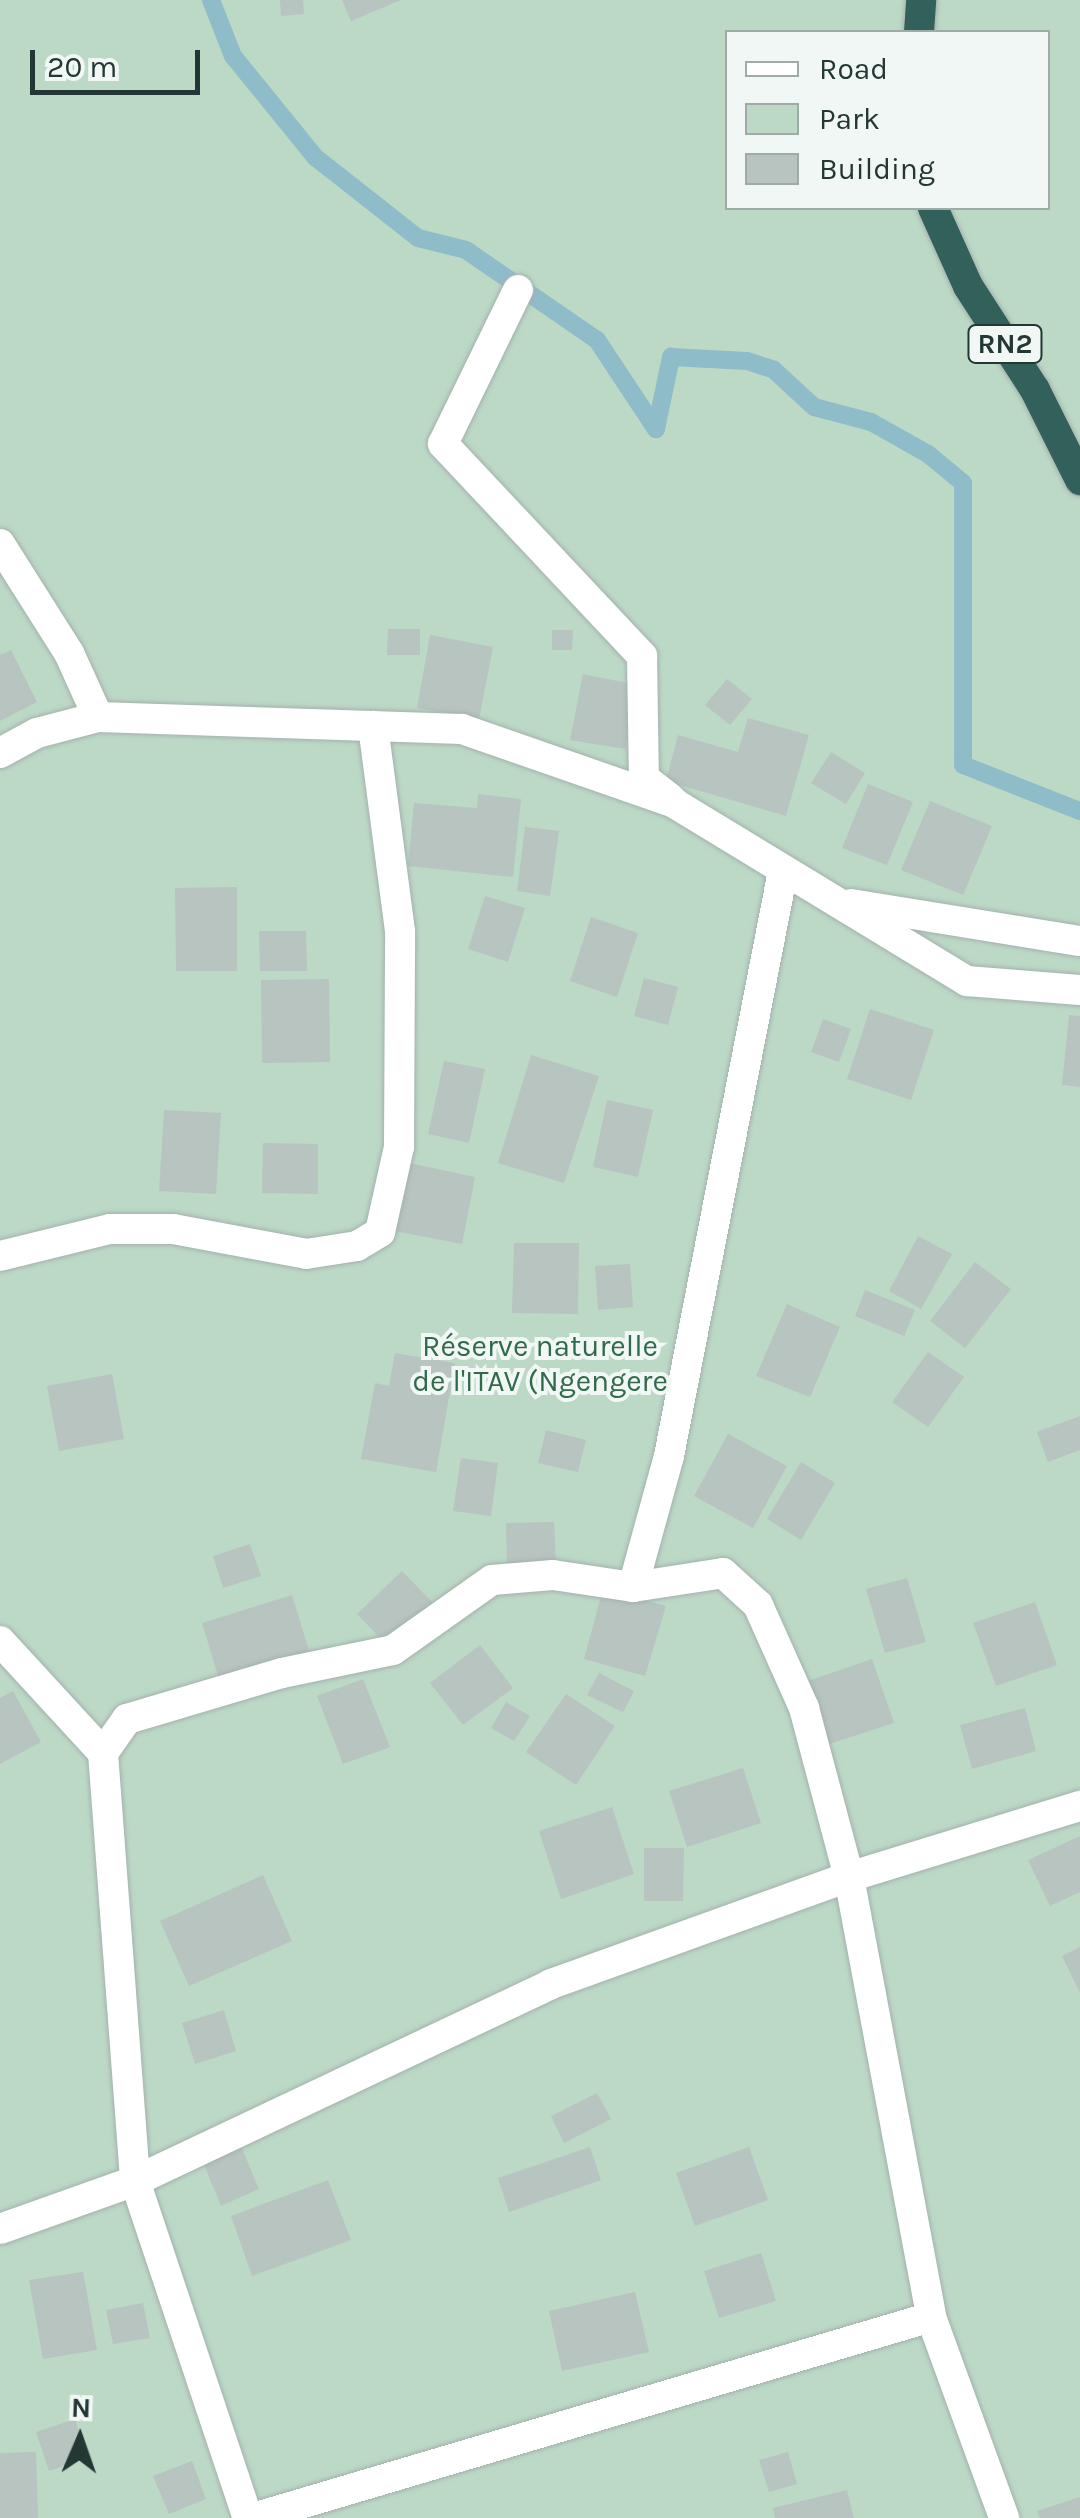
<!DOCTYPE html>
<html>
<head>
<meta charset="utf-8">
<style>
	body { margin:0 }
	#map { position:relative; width:1080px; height:2518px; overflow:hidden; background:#e1eae6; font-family:Karla,sans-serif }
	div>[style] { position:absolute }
	.green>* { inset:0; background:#bcd9c6 }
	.stream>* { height:18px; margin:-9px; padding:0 9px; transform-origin:9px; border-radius:9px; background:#8fbcc9 }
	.building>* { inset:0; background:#b7c4c0 }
	.roads { filter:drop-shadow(0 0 2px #a4b1ad) drop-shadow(0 0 2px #a4b1ad) }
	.minor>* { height:30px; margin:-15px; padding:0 15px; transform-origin:15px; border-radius:15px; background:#fff }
	.highway>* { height:30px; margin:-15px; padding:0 15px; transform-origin:15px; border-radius:15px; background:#32615b }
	span { translate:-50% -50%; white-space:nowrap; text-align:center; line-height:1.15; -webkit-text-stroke:8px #f1f7f4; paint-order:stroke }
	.shield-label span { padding:2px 8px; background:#f1f7f4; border:2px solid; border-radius:8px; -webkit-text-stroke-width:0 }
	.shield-label { font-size:28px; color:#233834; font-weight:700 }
	.park-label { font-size:30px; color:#326b4c }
	.legend { position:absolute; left:725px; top:30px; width:325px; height:180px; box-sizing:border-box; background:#f1f7f4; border:2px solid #9faba7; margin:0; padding:12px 18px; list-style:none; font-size:30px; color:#233834 }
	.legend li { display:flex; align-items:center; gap:20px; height:50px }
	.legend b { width:50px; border:2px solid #9faba7 }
	.north { position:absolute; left:30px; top:2388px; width:100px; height:100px; -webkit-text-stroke:8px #f1f7f4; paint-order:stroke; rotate:2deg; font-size:28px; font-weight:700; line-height:40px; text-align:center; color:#233834 }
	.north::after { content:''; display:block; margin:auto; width:35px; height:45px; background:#233834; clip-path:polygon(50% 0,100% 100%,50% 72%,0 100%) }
	.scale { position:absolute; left:30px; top:50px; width:170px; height:45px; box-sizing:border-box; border:5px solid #233834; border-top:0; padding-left:12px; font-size:30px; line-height:35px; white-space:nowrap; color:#233834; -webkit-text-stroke:8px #f1f7f4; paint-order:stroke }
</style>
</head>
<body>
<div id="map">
	<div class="green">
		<div style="clip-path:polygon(evenodd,0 0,1080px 0,1080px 2518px,0 2518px,0 0,728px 32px,1048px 32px,1048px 208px,728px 208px,728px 32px)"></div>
	</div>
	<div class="stream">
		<div style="left:211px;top:0;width:60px;rotate:68.6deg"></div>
		<div style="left:233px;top:56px;width:130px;rotate:50.9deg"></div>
		<div style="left:315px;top:157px;width:131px;rotate:38.2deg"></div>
		<div style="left:418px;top:238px;width:49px;rotate:14deg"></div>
		<div style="left:466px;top:250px;width:159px;rotate:34.5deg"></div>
		<div style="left:597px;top:340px;width:107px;rotate:56.5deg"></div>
		<div style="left:656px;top:429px;width:74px;rotate:-78.2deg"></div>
		<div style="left:671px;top:357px;width:76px;rotate:3deg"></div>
		<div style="left:747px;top:361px;width:28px;rotate:18deg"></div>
		<div style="left:774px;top:370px;width:54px;rotate:42.8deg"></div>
		<div style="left:814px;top:407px;width:59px;rotate:14.7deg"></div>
		<div style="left:871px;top:422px;width:65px;rotate:29.3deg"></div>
		<div style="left:928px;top:454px;width:45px;rotate:39.6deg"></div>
		<div style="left:963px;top:483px;width:282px;rotate:90deg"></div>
		<div style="left:963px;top:765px;width:126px;rotate:21.5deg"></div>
	</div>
	<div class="building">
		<div style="clip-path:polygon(280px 0,303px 0,304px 14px,281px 16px)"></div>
		<div style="clip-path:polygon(342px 0,401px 0,351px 21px)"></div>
		<div style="clip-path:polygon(388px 629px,420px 629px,420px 655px,387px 655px)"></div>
		<div style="clip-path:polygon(552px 630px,573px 630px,572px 650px,552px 650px)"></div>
		<div style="clip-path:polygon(430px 635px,493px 647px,479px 719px,417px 708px)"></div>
		<div style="clip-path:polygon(11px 650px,37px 702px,0 721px,0 655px)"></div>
		<div style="clip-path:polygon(583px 674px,637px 685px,625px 749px,570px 740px)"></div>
		<div style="clip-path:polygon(727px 679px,752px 699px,730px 725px,705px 705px)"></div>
		<div style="clip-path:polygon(748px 718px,809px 735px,786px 816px,666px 781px,678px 735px,738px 752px)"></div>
		<div style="clip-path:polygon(831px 752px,865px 773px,846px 804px,811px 783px)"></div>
		<div style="clip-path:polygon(868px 784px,913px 802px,887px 865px,842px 848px)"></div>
		<div style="clip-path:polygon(478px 794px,521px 799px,513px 877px,408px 866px,414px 803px,477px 808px)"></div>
		<div style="clip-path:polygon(930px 801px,992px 826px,963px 895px,901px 870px)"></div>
		<div style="clip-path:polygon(525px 827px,559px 831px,550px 896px,517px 891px)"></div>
		<div style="clip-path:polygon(237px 887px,237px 971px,176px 971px,175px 888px)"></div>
		<div style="clip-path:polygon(485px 896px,525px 908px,508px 962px,468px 949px)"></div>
		<div style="clip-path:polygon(591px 917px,638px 933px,617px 997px,570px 981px)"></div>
		<div style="clip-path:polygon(259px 931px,306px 931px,307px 971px,260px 971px)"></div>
		<div style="clip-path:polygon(644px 978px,678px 987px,668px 1025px,634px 1016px)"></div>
		<div style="clip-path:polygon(329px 979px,330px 1062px,262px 1063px,261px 980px)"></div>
		<div style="clip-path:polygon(870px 1009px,934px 1030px,911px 1100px,847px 1079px)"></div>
		<div style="clip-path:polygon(1069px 1015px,1080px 1016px,1080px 1087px,1062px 1085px)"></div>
		<div style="clip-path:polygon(823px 1019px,851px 1029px,839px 1062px,811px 1052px)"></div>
		<div style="clip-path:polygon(531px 1055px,599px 1076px,564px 1183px,498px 1163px)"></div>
		<div style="clip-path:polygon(444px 1061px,485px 1069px,469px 1143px,428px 1134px)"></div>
		<div style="clip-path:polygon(607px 1100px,653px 1110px,638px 1177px,593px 1167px)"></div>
		<div style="clip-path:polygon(164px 1110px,221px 1113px,216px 1194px,159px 1191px)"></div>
		<div style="clip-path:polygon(263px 1143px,318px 1144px,318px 1194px,262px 1193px)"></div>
		<div style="clip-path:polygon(409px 1163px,475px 1177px,462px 1244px,395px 1231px)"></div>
		<div style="clip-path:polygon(918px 1236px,952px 1254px,921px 1309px,889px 1291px)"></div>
		<div style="clip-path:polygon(514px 1243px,579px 1243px,578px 1314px,512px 1313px)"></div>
		<div style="clip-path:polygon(975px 1262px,1011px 1289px,965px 1348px,930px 1321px)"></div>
		<div style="clip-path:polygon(630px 1264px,633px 1307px,598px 1310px,595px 1266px)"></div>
		<div style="clip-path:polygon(865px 1290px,915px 1310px,904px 1336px,855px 1316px)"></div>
		<div style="clip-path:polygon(787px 1304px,840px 1327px,810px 1397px,756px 1376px)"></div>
		<div style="clip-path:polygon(928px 1352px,964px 1377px,928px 1427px,892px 1402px)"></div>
		<div style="clip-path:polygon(395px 1353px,455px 1363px,436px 1472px,361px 1459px,375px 1383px,389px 1386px)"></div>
		<div style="clip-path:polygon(112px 1374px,124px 1439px,59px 1451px,47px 1386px)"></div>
		<div style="clip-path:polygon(1080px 1416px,1080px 1450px,1048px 1462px,1037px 1432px)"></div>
		<div style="clip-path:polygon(546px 1430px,586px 1440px,578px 1472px,538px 1463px)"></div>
		<div style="clip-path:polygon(728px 1434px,787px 1466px,753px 1528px,694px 1496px)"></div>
		<div style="clip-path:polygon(461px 1458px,498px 1463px,491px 1516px,453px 1511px)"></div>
		<div style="clip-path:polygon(801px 1462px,835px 1483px,801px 1540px,767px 1519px)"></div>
		<div style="clip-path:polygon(554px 1522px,556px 1563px,507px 1565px,506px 1523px)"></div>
		<div style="clip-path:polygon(250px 1544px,261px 1576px,223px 1588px,213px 1556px)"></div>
		<div style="clip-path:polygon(402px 1571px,433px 1603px,388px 1646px,357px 1614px)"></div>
		<div style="clip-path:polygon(907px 1578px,926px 1642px,885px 1653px,866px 1589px)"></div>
		<div style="clip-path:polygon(603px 1589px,666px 1606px,645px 1676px,584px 1659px)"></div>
		<div style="clip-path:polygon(292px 1595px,310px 1654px,220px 1682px,202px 1623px)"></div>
		<div style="clip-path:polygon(1035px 1602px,1057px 1665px,996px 1686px,973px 1623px)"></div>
		<div style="clip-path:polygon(480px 1645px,513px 1688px,463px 1725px,430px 1683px)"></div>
		<div style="clip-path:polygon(872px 1659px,894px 1723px,829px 1744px,808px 1681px)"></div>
		<div style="clip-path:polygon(599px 1673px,634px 1691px,623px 1712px,587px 1695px)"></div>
		<div style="clip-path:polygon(363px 1679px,390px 1747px,343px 1764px,317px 1696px)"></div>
		<div style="clip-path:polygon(13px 1691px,41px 1742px,0 1764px,0 1698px)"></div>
		<div style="clip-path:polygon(566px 1694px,615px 1726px,576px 1785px,526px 1752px)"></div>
		<div style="clip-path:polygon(506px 1702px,530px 1716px,514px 1741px,491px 1728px)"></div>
		<div style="clip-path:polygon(1025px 1708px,1036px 1751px,972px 1769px,960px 1725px)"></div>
		<div style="clip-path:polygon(743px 1768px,761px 1823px,687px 1847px,669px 1791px)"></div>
		<div style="clip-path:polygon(612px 1807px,634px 1874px,561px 1899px,539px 1831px)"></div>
		<div style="clip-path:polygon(1080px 1836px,1080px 1892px,1050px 1906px,1028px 1860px)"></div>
		<div style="clip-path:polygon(644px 1848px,684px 1848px,683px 1901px,644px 1901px)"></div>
		<div style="clip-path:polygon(263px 1875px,292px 1941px,189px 1986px,160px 1921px)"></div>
		<div style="clip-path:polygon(1080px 1947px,1080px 1993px,1062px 1956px)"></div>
		<div style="clip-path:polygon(224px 2010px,236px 2051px,195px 2064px,182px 2023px)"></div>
		<div style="clip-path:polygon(597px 2093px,611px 2119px,564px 2143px,551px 2116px)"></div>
		<div style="clip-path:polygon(240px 2144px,259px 2189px,221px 2206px,202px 2160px)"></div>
		<div style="clip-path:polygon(590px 2147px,601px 2180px,509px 2212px,498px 2178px)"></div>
		<div style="clip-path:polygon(749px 2147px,768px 2200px,695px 2226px,676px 2173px)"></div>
		<div style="clip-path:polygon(328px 2180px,351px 2240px,252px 2276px,231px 2216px)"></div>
		<div style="clip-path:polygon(761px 2253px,776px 2301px,719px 2318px,704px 2271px)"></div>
		<div style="clip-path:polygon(83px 2272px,97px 2350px,43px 2359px,29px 2280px)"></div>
		<div style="clip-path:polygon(635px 2292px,649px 2352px,562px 2371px,549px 2311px)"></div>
		<div style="clip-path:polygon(143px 2303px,150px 2338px,113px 2344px,106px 2310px)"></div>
		<div style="clip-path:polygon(75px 2419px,88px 2458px,49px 2471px,36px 2432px)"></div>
		<div style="clip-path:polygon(36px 2452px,38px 2518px,0 2518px,0 2453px)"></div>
		<div style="clip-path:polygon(788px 2452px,797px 2484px,769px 2492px,759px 2460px)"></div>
		<div style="clip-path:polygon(192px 2461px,206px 2499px,169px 2514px,153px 2476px)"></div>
		<div style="clip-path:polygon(847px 2490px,854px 2518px,775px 2518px,773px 2508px)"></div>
		<div style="clip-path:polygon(1080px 2497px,1080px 2518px,1040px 2518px,1037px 2511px)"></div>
	</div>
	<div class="roads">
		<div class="minor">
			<div style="left:518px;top:290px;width:171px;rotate:116deg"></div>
			<div style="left:443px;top:444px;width:291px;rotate:46.8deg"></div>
			<div style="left:642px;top:656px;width:122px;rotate:89.1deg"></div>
			<div style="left:644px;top:778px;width:33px;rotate:38deg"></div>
			<div style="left:0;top:544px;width:129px;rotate:57.7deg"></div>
			<div style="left:69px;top:653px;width:70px;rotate:65.6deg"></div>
			<div style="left:0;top:753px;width:42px;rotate:-28.4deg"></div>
			<div style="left:37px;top:733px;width:63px;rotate:-14.7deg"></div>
			<div style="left:98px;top:717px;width:364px;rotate:1.9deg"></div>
			<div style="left:462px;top:729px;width:225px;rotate:19.2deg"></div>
			<div style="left:674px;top:803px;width:343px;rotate:31.3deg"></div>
			<div style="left:967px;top:981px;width:113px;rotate:4.6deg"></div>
			<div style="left:783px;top:871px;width:596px;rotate:101.03deg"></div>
			<div style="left:669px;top:1456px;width:136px;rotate:105.4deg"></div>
			<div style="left:633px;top:1587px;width:91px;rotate:-8.8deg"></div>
			<div style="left:723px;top:1573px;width:47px;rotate:42.4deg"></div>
			<div style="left:758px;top:1605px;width:113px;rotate:65.9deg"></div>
			<div style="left:804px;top:1708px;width:175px;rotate:75.1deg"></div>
			<div style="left:849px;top:1877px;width:448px;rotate:79.4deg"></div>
			<div style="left:931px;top:2317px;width:214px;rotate:70deg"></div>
			<div style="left:851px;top:904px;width:232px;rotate:9.2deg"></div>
			<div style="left:0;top:1256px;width:113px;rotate:-13.8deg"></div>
			<div style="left:110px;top:1229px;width:63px"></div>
			<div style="left:173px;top:1229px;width:135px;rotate:10.6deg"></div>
			<div style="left:306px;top:1254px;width:52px;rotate:-8.9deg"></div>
			<div style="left:357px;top:1246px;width:27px;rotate:-31deg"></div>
			<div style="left:380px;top:1232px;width:87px;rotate:-77.4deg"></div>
			<div style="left:399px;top:1147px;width:216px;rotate:-89.7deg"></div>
			<div style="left:400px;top:931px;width:207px;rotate:-97.5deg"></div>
			<div style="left:0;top:1641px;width:152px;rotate:47.4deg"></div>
			<div style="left:103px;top:1753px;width:429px;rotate:85.7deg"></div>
			<div style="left:135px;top:2181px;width:355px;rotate:71.5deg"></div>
			<div style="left:103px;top:1753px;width:42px;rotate:-54.8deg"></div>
			<div style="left:127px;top:1719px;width:162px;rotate:-16.5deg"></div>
			<div style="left:282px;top:1673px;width:113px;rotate:-11.7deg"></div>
			<div style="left:393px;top:1650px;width:121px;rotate:-35.3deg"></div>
			<div style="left:492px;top:1580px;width:61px;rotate:-4.7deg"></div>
			<div style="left:553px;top:1575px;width:81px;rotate:8.5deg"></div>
			<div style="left:0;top:2229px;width:143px;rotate:-19.6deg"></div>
			<div style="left:135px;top:2181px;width:460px;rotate:-25.3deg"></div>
			<div style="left:551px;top:1984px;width:317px;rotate:-19.8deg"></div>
			<div style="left:849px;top:1877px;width:242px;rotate:-17.1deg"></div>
			<div style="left:253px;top:2518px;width:707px;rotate:-16.51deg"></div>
		</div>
		<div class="highway">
			<div style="left:919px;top:32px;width:32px;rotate:-86deg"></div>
			<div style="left:933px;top:208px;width:85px;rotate:65.8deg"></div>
			<div style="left:968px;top:286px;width:124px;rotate:57.2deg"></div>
			<div style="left:1035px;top:390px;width:101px;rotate:63.4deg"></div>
		</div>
	</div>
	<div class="shield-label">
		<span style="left:1005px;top:344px">RN2</span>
	</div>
	<div class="park-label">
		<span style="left:540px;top:1363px">Réserve naturelle<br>de l'ITAV (Ngengere</span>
	</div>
	<ul class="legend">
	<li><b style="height:12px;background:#fff"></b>Road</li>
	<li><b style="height:28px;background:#bcd9c6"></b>Park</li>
	<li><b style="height:28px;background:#b7c4c0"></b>Building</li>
	</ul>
	<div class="north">N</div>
	<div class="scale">20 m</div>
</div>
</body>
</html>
